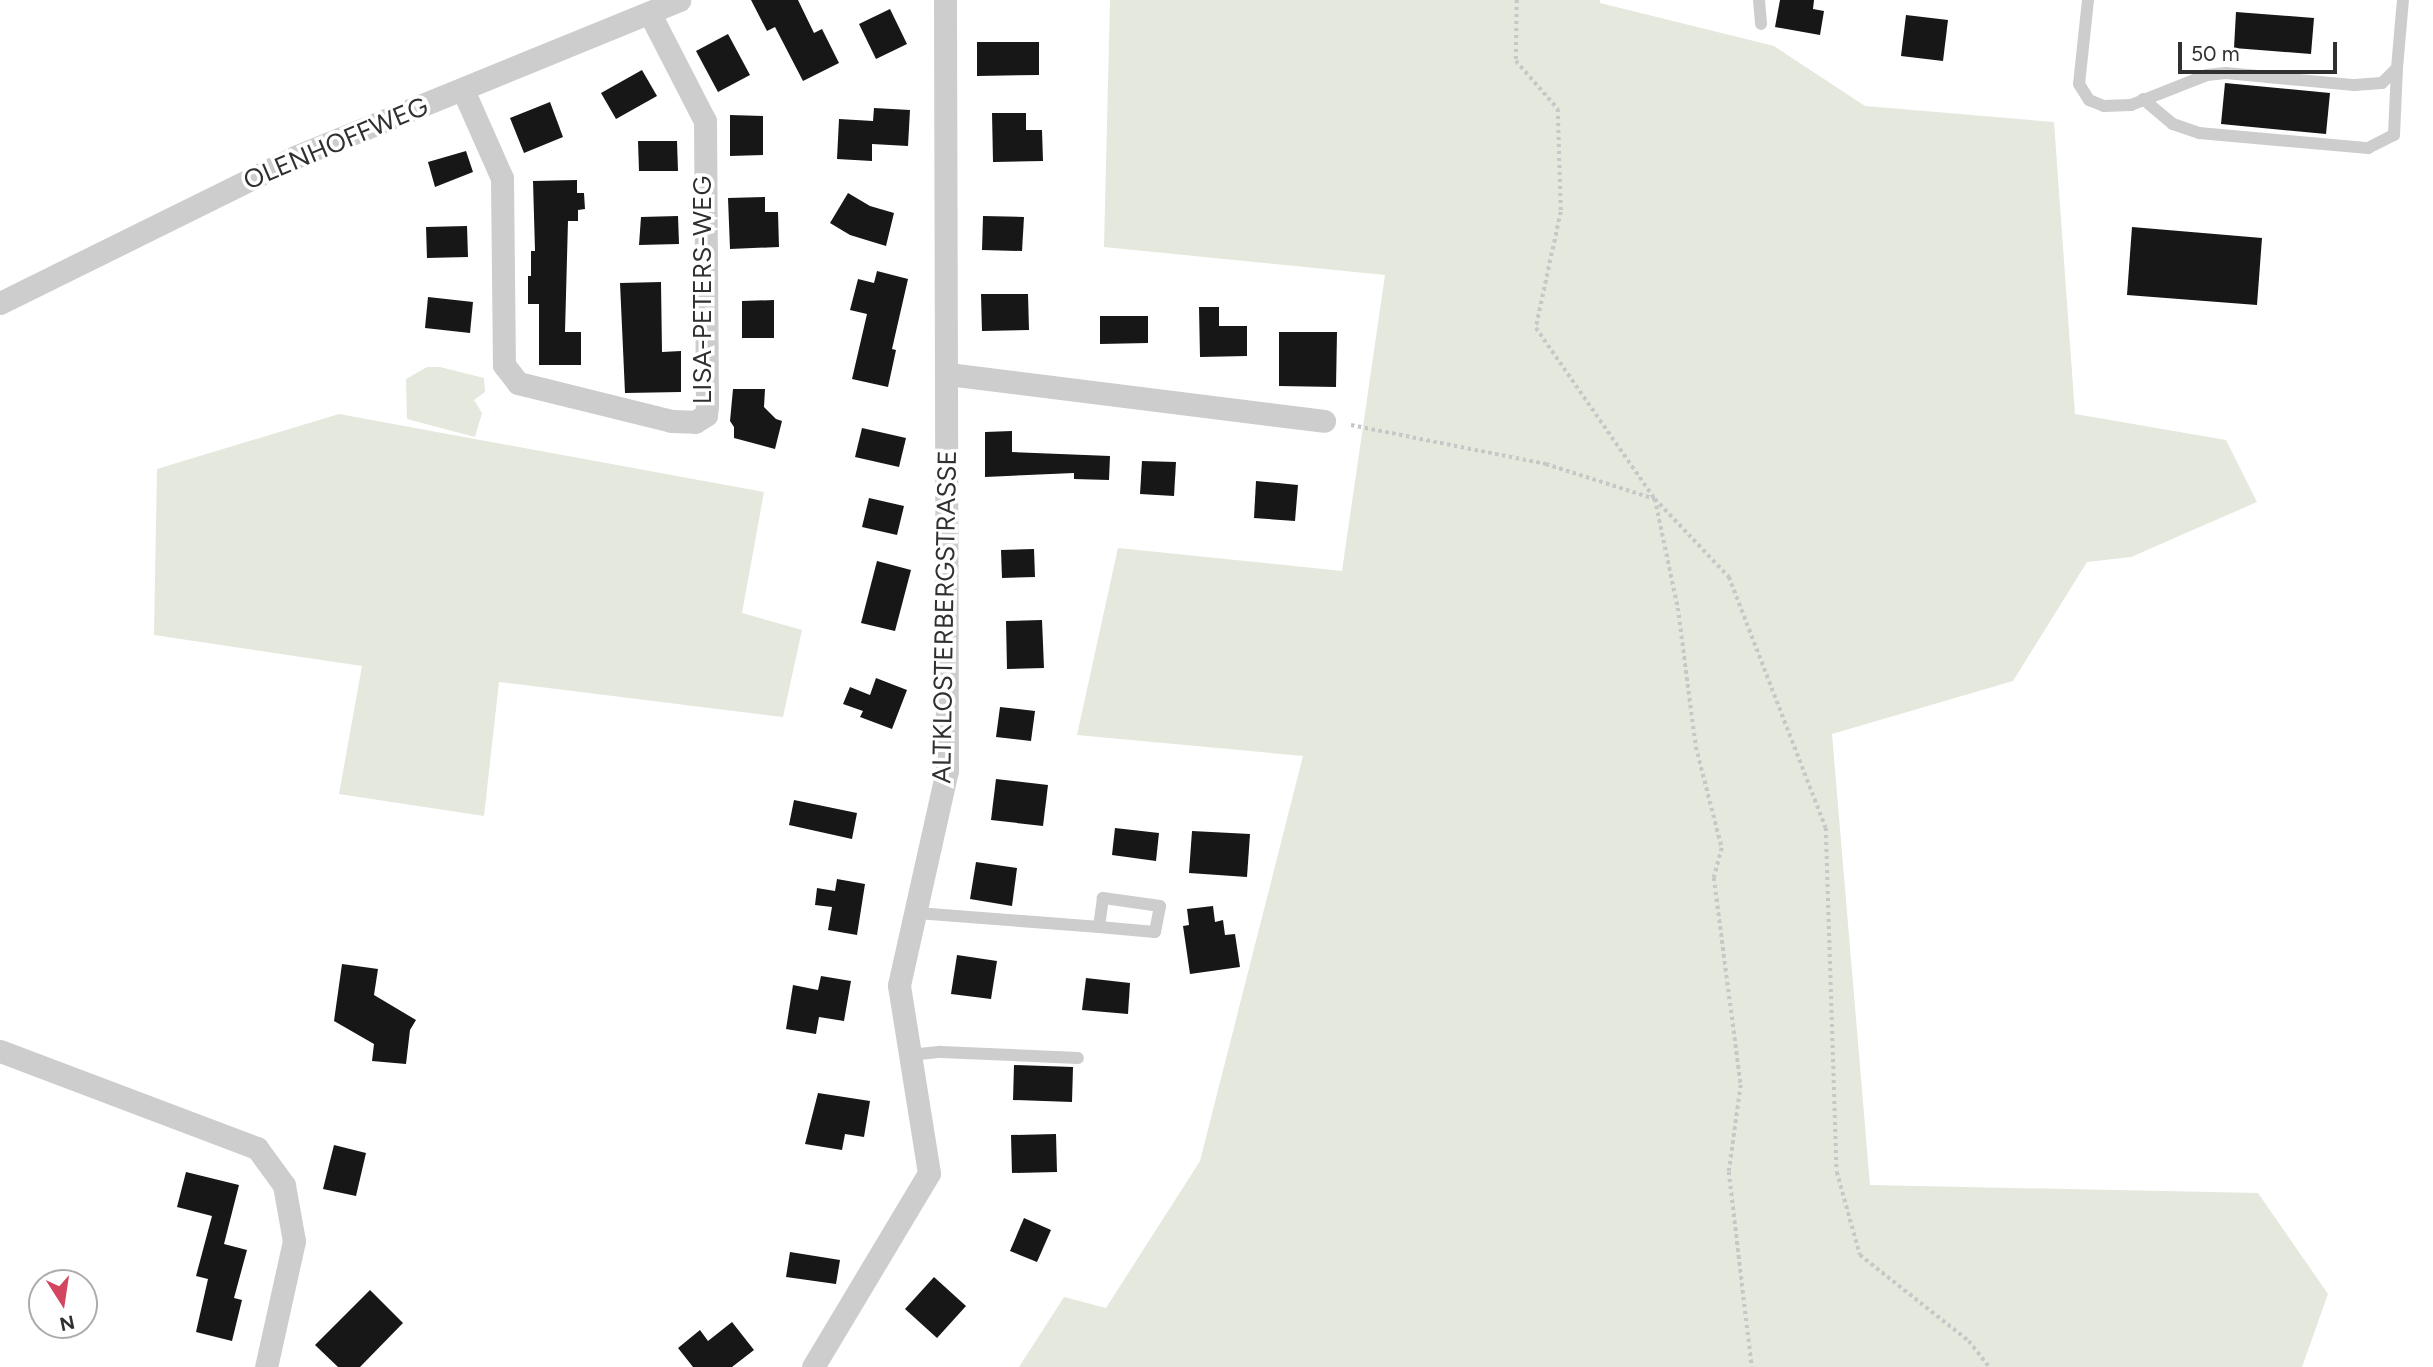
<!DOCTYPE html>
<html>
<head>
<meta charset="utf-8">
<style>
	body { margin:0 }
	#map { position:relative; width:2433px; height:1367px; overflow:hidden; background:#fff; font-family:Figtree,sans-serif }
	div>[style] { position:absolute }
	.green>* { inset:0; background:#e4e8dd }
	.building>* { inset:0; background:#171717 }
	.path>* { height:3.5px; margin-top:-1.75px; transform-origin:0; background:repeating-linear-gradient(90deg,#c7c7c7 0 3.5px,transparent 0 7px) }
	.lane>* { height:12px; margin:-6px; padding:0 6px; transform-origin:6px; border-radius:6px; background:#cdcdcd }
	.street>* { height:23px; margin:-11.5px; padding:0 11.5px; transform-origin:11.5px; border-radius:11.5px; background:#cdcdcd }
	span { translate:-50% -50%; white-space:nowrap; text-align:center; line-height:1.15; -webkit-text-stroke:7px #fff; paint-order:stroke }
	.street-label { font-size:26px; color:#303030 }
	.north { position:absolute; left:28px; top:1269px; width:70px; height:70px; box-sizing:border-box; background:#fff; border:2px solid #acacac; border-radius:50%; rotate:168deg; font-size:19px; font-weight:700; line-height:28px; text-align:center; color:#303030 }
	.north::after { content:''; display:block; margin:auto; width:24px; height:32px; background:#d3465f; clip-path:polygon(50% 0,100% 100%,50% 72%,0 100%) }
	.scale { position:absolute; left:2178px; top:42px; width:159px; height:32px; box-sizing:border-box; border:4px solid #303030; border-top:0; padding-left:9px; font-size:21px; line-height:24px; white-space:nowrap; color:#303030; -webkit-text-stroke:5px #fff; paint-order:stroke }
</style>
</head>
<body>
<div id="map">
	<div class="green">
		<div style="clip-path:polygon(1110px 0,1600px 0,1600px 3px,1774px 46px,1865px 106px,2054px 122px,2075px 414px,2226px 440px,2257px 502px,2131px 557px,2087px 562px,2013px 681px,1832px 734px,1870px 1185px,2258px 1193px,2328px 1294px,2302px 1367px,1019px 1367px,1064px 1297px,1106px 1308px,1200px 1161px,1303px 756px,1077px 735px,1118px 548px,1342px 571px,1385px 275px,1104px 247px)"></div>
		<div style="clip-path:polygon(427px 367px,440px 367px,484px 378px,485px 392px,474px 400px,482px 413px,475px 437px,407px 419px,406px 379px)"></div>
		<div style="clip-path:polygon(339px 414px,764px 492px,742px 613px,802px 630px,783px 717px,499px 682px,484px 816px,339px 794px,362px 666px,154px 635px,157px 469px)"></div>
	</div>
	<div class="building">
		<div style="clip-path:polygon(751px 0,798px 0,814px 33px,822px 29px,839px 63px,803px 81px,775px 27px,767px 31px)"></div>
		<div style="clip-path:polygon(1780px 0,1814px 0,1813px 9px,1824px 11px,1820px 35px,1775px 27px)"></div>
		<div style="clip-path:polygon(890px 9px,907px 44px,876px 59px,859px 24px)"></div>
		<div style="clip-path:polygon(2236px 12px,2314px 18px,2311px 54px,2234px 48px)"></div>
		<div style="clip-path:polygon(1906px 15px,1948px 20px,1943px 61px,1901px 56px)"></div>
		<div style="clip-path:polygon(728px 34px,750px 75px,718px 92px,696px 51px)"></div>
		<div style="clip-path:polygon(977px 42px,1039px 42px,1039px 75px,977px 76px)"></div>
		<div style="clip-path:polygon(642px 70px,657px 96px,616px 119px,601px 93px)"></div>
		<div style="clip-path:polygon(2225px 83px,2330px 93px,2326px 134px,2221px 124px)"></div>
		<div style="clip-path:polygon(550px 102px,563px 137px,524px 153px,510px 118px)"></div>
		<div style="clip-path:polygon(874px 108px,910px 110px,908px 146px,872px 144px,872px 161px,837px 159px,839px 119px,873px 121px)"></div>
		<div style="clip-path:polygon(992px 113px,1026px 113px,1026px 130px,1042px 130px,1043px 161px,993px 162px)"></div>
		<div style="clip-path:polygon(730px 115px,763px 116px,763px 155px,730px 156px)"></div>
		<div style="clip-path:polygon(638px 141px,677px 141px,678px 171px,639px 171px)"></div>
		<div style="clip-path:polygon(466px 151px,473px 172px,435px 187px,428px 162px)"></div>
		<div style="clip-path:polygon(577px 180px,577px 193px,584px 193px,585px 209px,578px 210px,578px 221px,568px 221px,565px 332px,581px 332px,581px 365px,539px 365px,539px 304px,528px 304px,528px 276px,531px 276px,531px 251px,535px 251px,533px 181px)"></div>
		<div style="clip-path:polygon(848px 193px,870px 206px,894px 213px,886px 246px,850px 235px,830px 223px)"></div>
		<div style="clip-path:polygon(765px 197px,765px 212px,778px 212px,779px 247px,730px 249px,728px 198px)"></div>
		<div style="clip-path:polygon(678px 216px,679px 244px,639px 245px,641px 217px)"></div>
		<div style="clip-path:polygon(983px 216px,1024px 217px,1022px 251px,982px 250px)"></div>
		<div style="clip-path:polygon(467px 226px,468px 257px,427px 258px,426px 227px)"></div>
		<div style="clip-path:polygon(2132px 227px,2262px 238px,2257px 305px,2127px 295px)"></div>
		<div style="clip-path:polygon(877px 271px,908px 279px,892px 349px,896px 350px,888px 387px,852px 379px,867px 314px,850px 310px,858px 279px,874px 283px)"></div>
		<div style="clip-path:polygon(661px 282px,662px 352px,681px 351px,681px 392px,625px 393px,620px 283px)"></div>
		<div style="clip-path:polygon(981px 294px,1028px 294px,1029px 330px,982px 331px)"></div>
		<div style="clip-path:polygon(428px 297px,473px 302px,470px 333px,425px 328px)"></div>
		<div style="clip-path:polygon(774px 300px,774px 338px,742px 338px,742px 301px)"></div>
		<div style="clip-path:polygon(1199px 307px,1219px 307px,1219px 326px,1247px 326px,1247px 356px,1200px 357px)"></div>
		<div style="clip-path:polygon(1100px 316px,1148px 316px,1148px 343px,1100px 344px)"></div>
		<div style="clip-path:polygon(1279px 332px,1337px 332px,1336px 387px,1279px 386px)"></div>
		<div style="clip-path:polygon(733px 389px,765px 389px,764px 407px,776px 419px,782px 421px,775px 449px,734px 438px,734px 427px,730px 421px)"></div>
		<div style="clip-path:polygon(862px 428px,906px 438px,899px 467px,855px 457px)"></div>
		<div style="clip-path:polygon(1012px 431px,1012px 452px,1110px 456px,1109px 480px,1074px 479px,1074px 473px,985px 477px,985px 432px)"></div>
		<div style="clip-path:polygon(1142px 461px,1176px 462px,1174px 496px,1140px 494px)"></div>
		<div style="clip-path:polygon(1256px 481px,1298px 485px,1295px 521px,1254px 518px)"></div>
		<div style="clip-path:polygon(869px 498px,904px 506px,897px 535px,862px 527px)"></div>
		<div style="clip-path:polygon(1034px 549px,1035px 577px,1002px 578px,1001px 550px)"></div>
		<div style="clip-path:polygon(877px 561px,911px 570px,895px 631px,861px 623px)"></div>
		<div style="clip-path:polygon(1042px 620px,1044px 668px,1007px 669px,1006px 621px)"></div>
		<div style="clip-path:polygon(876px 678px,907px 690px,892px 729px,860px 717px,863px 711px,843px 704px,850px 687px,870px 695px)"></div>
		<div style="clip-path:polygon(1000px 707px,1035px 711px,1031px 741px,996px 737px)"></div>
		<div style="clip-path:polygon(996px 779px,1048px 785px,1043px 826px,991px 820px)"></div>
		<div style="clip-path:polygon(794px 800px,857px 813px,852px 839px,789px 825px)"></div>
		<div style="clip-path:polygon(1115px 828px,1159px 833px,1156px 861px,1112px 855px)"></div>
		<div style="clip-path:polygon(1192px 831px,1250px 834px,1247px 877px,1189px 873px)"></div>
		<div style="clip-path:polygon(976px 862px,1017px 868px,1012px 906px,970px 899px)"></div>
		<div style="clip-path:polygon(837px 879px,865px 884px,857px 935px,828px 930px,832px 907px,815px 905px,817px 888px,835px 891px)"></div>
		<div style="clip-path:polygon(1213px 906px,1215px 922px,1223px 920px,1225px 935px,1235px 934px,1240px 967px,1190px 974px,1183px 926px,1189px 925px,1187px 909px)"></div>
		<div style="clip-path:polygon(957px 955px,997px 961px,991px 999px,951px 994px)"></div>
		<div style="clip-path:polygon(342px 964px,378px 969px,374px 995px,416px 1020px,410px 1030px,406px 1064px,372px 1061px,374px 1044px,334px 1021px)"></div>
		<div style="clip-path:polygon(821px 976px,851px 981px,844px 1021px,819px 1017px,816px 1034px,786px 1029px,793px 985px,818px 990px)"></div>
		<div style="clip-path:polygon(1086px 978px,1130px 983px,1128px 1014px,1082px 1010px)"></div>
		<div style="clip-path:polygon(1014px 1065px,1073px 1067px,1072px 1102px,1013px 1100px)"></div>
		<div style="clip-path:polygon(818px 1093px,870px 1101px,864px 1137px,845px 1134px,842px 1150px,805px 1144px)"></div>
		<div style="clip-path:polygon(1056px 1134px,1057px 1172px,1012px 1173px,1011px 1135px)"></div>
		<div style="clip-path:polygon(334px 1145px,366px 1153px,356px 1196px,323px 1189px)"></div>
		<div style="clip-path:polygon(186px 1172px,239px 1185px,224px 1244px,247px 1250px,234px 1298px,242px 1300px,232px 1341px,196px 1332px,208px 1279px,196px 1276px,212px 1216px,177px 1207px)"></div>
		<div style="clip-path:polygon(1024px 1218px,1051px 1230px,1037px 1262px,1010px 1251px)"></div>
		<div style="clip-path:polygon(790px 1252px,840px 1260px,836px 1284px,786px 1277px)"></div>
		<div style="clip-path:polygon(934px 1277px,966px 1306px,937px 1338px,905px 1309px)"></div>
		<div style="clip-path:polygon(370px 1290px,403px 1323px,360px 1367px,338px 1367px,315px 1345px)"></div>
		<div style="clip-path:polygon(732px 1322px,754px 1350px,732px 1367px,693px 1367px,678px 1348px,700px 1330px,708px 1341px)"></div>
	</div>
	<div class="path">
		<div style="left:1517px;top:0;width:61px;rotate:90.9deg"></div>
		<div style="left:1516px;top:61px;width:64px;rotate:48.8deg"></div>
		<div style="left:1558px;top:109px;width:103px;rotate:88.3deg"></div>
		<div style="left:1561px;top:212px;width:119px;rotate:102.2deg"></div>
		<div style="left:1536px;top:328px;width:208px;rotate:55.2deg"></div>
		<div style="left:1655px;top:499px;width:111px;rotate:78.1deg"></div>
		<div style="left:1678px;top:608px;width:140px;rotate:82.6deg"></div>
		<div style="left:1696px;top:747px;width:104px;rotate:75.6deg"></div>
		<div style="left:1722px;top:848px;width:31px;rotate:105deg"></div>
		<div style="left:1714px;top:878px;width:209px;rotate:82.6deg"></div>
		<div style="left:1741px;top:1085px;width:88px;rotate:97.9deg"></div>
		<div style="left:1729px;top:1172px;width:196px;rotate:83.3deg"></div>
		<div style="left:1351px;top:425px;width:199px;rotate:11.3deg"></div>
		<div style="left:1546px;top:464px;width:114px;rotate:17.8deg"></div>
		<div style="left:1655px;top:499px;width:108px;rotate:46.5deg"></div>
		<div style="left:1729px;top:577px;width:269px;rotate:68.9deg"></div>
		<div style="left:1826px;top:828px;width:344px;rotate:88.2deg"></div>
		<div style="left:1837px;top:1172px;width:86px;rotate:74.5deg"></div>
		<div style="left:1860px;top:1255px;width:139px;rotate:38.3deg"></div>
		<div style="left:1969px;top:1341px;width:33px;rotate:52deg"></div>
	</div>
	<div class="lane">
		<div style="left:1759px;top:0;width:24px;rotate:85deg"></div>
		<div style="left:2088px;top:0;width:84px;rotate:96.1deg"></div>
		<div style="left:2079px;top:84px;width:19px;rotate:58deg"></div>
		<div style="left:2089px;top:100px;width:16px;rotate:22deg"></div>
		<div style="left:2104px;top:106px;width:27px;rotate:-2deg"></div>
		<div style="left:2131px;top:105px;width:82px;rotate:-21.5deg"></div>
		<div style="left:2207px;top:75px;width:19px;rotate:-6deg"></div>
		<div style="left:2226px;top:73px;width:129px;rotate:5.4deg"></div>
		<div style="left:2354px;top:85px;width:28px;rotate:-4deg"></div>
		<div style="left:2382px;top:83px;width:21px;rotate:-45deg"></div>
		<div style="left:2397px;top:68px;width:68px;rotate:-85deg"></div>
		<div style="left:2143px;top:99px;width:39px;rotate:40deg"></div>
		<div style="left:2173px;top:124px;width:28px;rotate:19deg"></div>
		<div style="left:2199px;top:133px;width:170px;rotate:5.1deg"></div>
		<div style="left:2368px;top:148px;width:29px;rotate:-27deg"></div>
		<div style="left:2394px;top:135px;width:67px;rotate:-87.4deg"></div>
		<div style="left:917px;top:913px;width:183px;rotate:4.4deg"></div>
		<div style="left:1099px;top:927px;width:56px;rotate:5.1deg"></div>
		<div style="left:1155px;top:932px;width:26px;rotate:-79deg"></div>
		<div style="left:1160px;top:906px;width:58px;rotate:-172deg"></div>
		<div style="left:1103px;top:898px;width:29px;rotate:98deg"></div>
		<div style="left:910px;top:1055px;width:31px;rotate:-6deg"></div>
		<div style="left:941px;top:1052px;width:137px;rotate:2.5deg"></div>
	</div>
	<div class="street">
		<div style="left:463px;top:90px;width:96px;rotate:66.1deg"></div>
		<div style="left:502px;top:178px;width:187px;rotate:89.4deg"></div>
		<div style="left:504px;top:365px;width:23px;rotate:52deg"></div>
		<div style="left:518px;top:383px;width:158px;rotate:13.9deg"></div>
		<div style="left:671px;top:421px;width:24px;rotate:2deg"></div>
		<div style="left:695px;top:422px;width:13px;rotate:-32deg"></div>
		<div style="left:706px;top:415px;width:9px;rotate:-84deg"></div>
		<div style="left:707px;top:406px;width:285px;rotate:-90.4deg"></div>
		<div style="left:705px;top:121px;width:120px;rotate:-117.2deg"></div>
		<div style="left:0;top:303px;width:329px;rotate:-26.3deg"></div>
		<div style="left:295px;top:157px;width:415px;rotate:-22.2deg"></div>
		<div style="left:948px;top:374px;width:379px;rotate:7.1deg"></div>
		<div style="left:0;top:1051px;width:275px;rotate:20.7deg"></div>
		<div style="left:257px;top:1148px;width:46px;rotate:53.9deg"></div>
		<div style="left:284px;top:1185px;width:57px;rotate:79.9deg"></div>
		<div style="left:294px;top:1241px;width:129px;rotate:102.5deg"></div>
		<div style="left:813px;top:1367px;width:226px;rotate:-59.1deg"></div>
		<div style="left:929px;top:1173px;width:190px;rotate:-99.1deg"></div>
		<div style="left:899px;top:985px;width:219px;rotate:-77.4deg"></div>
		<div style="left:947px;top:771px;width:771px;rotate:-90.15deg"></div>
	</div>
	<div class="street-label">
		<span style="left:336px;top:144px;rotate:-23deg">OLENHOFFWEG</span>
		<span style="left:703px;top:290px;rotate:-90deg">LISA-PETERS-WEG</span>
		<span style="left:945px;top:617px;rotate:-89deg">ALTKLOSTERBERGSTRASSE</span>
	</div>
	<div class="north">N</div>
	<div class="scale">50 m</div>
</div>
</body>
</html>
